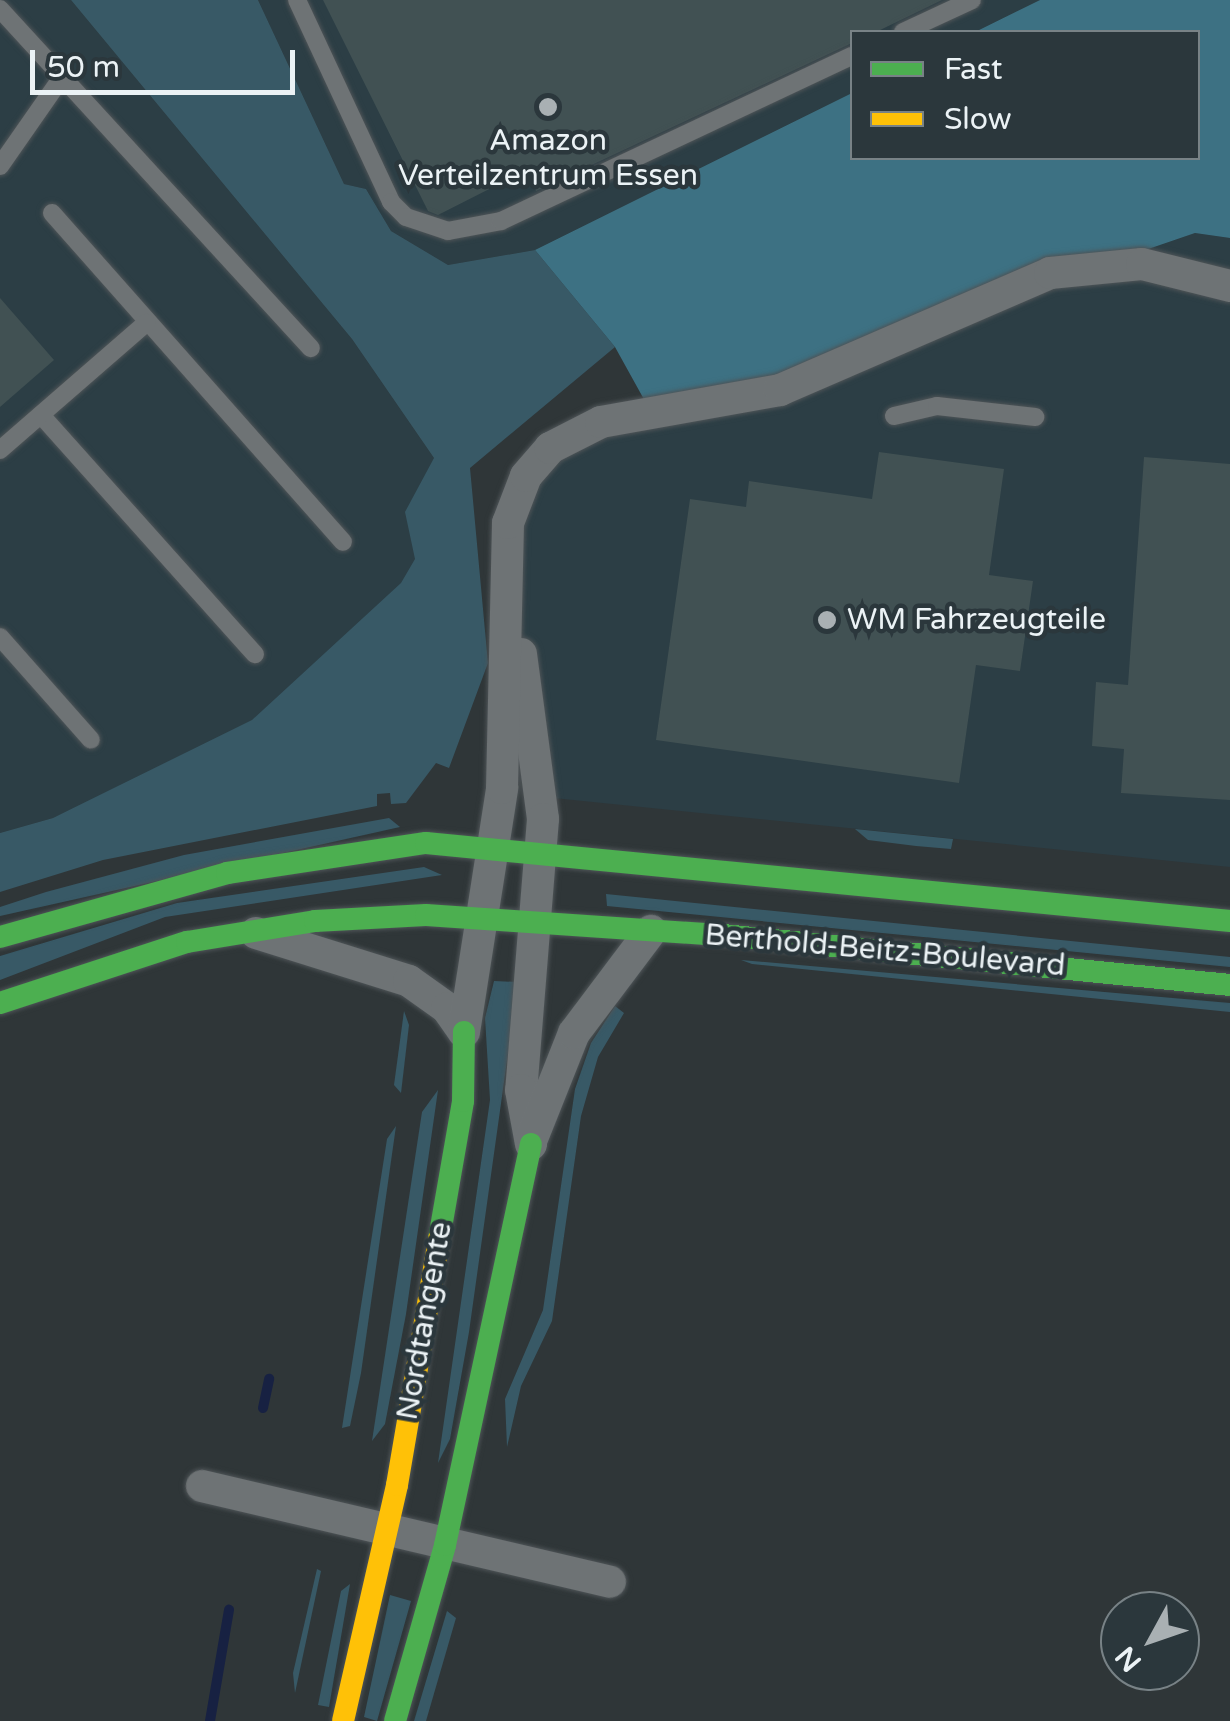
<!DOCTYPE html>
<html>
<head>
<meta charset="utf-8">
<style>
	body { margin:0 }
	#map { position:relative; width:1230px; height:1721px; overflow:hidden; background:#2f3638; font-family:"Varela Round",sans-serif }
	div>[style] { position:absolute }
	.built>* { inset:0; background:#2c3e45 }
	.green>* { inset:0; background:#385966 }
	.forest>* { inset:0; background:#3d7183 }
	.stream>* { height:10px; margin:-5px; padding:0 5px; transform-origin:5px; border-radius:5px; background:#172142 }
	.building>* { inset:0; background:#415153 }
	.roads { filter:drop-shadow(0 0 2px #4e5457) drop-shadow(0 0 2px #4e5457) }
	.lane>* { height:18px; margin:-9px; padding:0 9px; transform-origin:9px; border-radius:9px; background:#6e7375 }
	.street>* { height:32px; margin:-16px; padding:0 16px; transform-origin:16px; border-radius:16px; background:#6e7375 }
	.fast>* { height:22px; margin:-11px; padding:0 11px; transform-origin:11px; border-radius:11px; background:#4caf50 }
	.slow>* { height:22px; margin:-11px; padding:0 11px; transform-origin:11px; border-radius:11px; background:#ffc107 }
	.dots>* { width:28px; height:28px; translate:-50% -50%; box-sizing:border-box; border:5px solid #2b373c; border-radius:50% }
	span { translate:-50% -50%; white-space:nowrap; text-align:center; line-height:1.15; -webkit-text-stroke:9px #2b373c; paint-order:stroke }
	.poi-label { font-size:30px; color:#ebf2f5 }
	.left { translate:0 -50%; text-align:left }
	.street-label { font-size:30px; color:#ebf2f5 }
	.legend { position:absolute; left:850px; top:30px; width:350px; height:130px; box-sizing:border-box; background:#2b373c; border:2px solid #788286; margin:0; padding:12px 18px; list-style:none; font-size:30px; color:#ebf2f5 }
	.legend li { display:flex; align-items:center; gap:20px; height:50px }
	.legend b { width:50px; border:2px solid #788286 }
	.north { position:absolute; left:1100px; top:1591px; width:100px; height:100px; box-sizing:border-box; background:#2b373c; border:2px solid #788286; border-radius:50%; rotate:230deg; font-size:28px; font-weight:700; line-height:40px; text-align:center; color:#ebf2f5 }
	.north::after { content:''; display:block; margin:auto; width:35px; height:45px; background:#a9b0b3; clip-path:polygon(50% 0,100% 100%,50% 72%,0 100%) }
	.scale { position:absolute; left:30px; top:50px; width:265px; height:45px; box-sizing:border-box; border:5px solid #ebf2f5; border-top:0; padding-left:12px; font-size:30px; line-height:35px; white-space:nowrap; color:#ebf2f5; -webkit-text-stroke:8px #2b373c; paint-order:stroke }
</style>
</head>
<body>
<div id="map">
	<div class="built">
		<div style="clip-path:polygon(0 0,71px 0,352px 339px,434px 458px,447px 646px,53px 818px,0 833px)"></div>
		<div style="clip-path:polygon(258px 0,1040px 0,975px 32px,852px 32px,852px 93px,535px 250px,448px 265px,391px 231px,366px 189px,344px 184px)"></div>
		<div style="clip-path:polygon(1195px 233px,1230px 238px,1230px 867px,544px 797px,506px 550px,537px 455px)"></div>
	</div>
	<div class="green">
		<div style="clip-path:polygon(71px 0,258px 0,344px 184px,366px 189px,391px 231px,448px 265px,535px 250px,615px 347px,470px 468px,488px 663px,449px 768px,436px 763px,406px 803px,391px 804px,390px 793px,377px 794px,377px 806px,103px 860px,0 892px,0 833px,53px 818px,252px 720px,401px 583px,415px 559px,405px 512px,434px 458px,352px 339px)"></div>
		<div style="clip-path:polygon(389px 818px,400px 827px,0 916px,0 907px,46px 892px,184px 855px)"></div>
		<div style="clip-path:polygon(855px 829px,953px 839px,951px 849px,916px 846px,868px 840px)"></div>
		<div style="clip-path:polygon(424px 867px,442px 875px,165px 917px,0 980px,0 956px,177px 903px)"></div>
		<div style="clip-path:polygon(606px 894px,1230px 957px,1230px 967px,607px 906px)"></div>
		<div style="clip-path:polygon(741px 960px,1230px 1003px,1230px 1012px,752px 964px)"></div>
		<div style="clip-path:polygon(494px 981px,518px 982px,469px 1332px,450px 1439px,438px 1463px,490px 1100px,485px 1018px)"></div>
		<div style="clip-path:polygon(615px 1006px,624px 1013px,598px 1057px,581px 1116px,552px 1321px,521px 1386px,507px 1447px,505px 1399px,543px 1310px,575px 1089px,591px 1043px)"></div>
		<div style="clip-path:polygon(404px 1011px,409px 1025px,401px 1093px,394px 1085px)"></div>
		<div style="clip-path:polygon(438px 1090px,406px 1314px,385px 1424px,372px 1441px,422px 1112px)"></div>
		<div style="clip-path:polygon(396px 1126px,361px 1373px,350px 1426px,342px 1428px,387px 1139px)"></div>
		<div style="clip-path:polygon(317px 1569px,321px 1571px,295px 1693px,293px 1673px)"></div>
		<div style="clip-path:polygon(350px 1584px,329px 1707px,318px 1705px,341px 1591px)"></div>
		<div style="clip-path:polygon(390px 1595px,411px 1601px,377px 1721px,364px 1717px)"></div>
		<div style="clip-path:polygon(447px 1611px,456px 1618px,426px 1721px,414px 1721px)"></div>
	</div>
	<div class="forest">
		<div style="clip-path:polygon(1040px 0,1230px 0,1230px 238px,1195px 233px,743px 388px,646px 403px,615px 347px,535px 250px,852px 93px,852px 158px,1198px 158px,1198px 32px,975px 32px)"></div>
	</div>
	<div class="stream">
		<div style="left:263px;top:1408px;width:30px;rotate:-78deg"></div>
		<div style="left:210px;top:1721px;width:113px;rotate:-80.3deg"></div>
	</div>
	<div class="building">
		<div style="clip-path:polygon(323px 0,942px 0,876px 32px,852px 32px,852px 43px,536px 191px,527px 170px,438px 215px,428px 211px)"></div>
		<div style="clip-path:polygon(0 298px,54px 360px,0 407px)"></div>
		<div style="clip-path:polygon(879px 452px,1004px 469px,989px 575px,1033px 581px,1020px 671px,976px 665px,959px 783px,656px 740px,690px 499px,746px 507px,749px 481px,872px 499px)"></div>
		<div style="clip-path:polygon(1144px 457px,1230px 464px,1230px 800px,1121px 793px,1124px 749px,1092px 746px,1096px 682px,1128px 685px)"></div>
	</div>
	<div class="roads">
		<div class="lane">
			<div style="left:297px;top:0;width:223px;rotate:65deg"></div>
			<div style="left:391px;top:202px;width:21px;rotate:45deg"></div>
			<div style="left:406px;top:217px;width:44px;rotate:18.4deg"></div>
			<div style="left:448px;top:231px;width:54px;rotate:-10.7deg"></div>
			<div style="left:501px;top:221px;width:388px;rotate:-25.2deg"></div>
			<div style="left:0;top:9px;width:460px;rotate:47.5deg"></div>
			<div style="left:903px;top:32px;width:76px;rotate:-24.9deg"></div>
			<div style="left:0;top:166px;width:105px;rotate:-55.1deg"></div>
			<div style="left:52px;top:213px;width:439px;rotate:48.5deg"></div>
			<div style="left:41px;top:415px;width:321px;rotate:48.2deg"></div>
			<div style="left:894px;top:416px;width:44px;rotate:-13.1deg"></div>
			<div style="left:937px;top:406px;width:99px;rotate:6.4deg"></div>
			<div style="left:0;top:450px;width:194px;rotate:-41deg"></div>
			<div style="left:0;top:637px;width:137px;rotate:48.5deg"></div>
		</div>
		<div class="street">
			<div style="left:521px;top:654px;width:166px;rotate:82.4deg"></div>
			<div style="left:543px;top:819px;width:272px;rotate:94.6deg"></div>
			<div style="left:521px;top:1090px;width:55px;rotate:79.5deg"></div>
			<div style="left:256px;top:933px;width:160px;rotate:17.4deg"></div>
			<div style="left:409px;top:981px;width:47px;rotate:35.4deg"></div>
			<div style="left:447px;top:1008px;width:29px;rotate:55deg"></div>
			<div style="left:464px;top:1032px;width:247px;rotate:-81.1deg"></div>
			<div style="left:502px;top:788px;width:265px;rotate:-88.7deg"></div>
			<div style="left:508px;top:523px;width:50px;rotate:-69deg"></div>
			<div style="left:526px;top:476px;width:37px;rotate:-49deg"></div>
			<div style="left:550px;top:448px;width:57px;rotate:-27deg"></div>
			<div style="left:601px;top:422px;width:182px;rotate:-10.1deg"></div>
			<div style="left:780px;top:390px;width:294px;rotate:-23.4deg"></div>
			<div style="left:1050px;top:273px;width:92px;rotate:-5.6deg"></div>
			<div style="left:1142px;top:264px;width:91px;rotate:14deg"></div>
			<div style="left:531px;top:1141px;width:116px;rotate:-68.3deg"></div>
			<div style="left:574px;top:1033px;width:128px;rotate:-53deg"></div>
			<div style="left:202px;top:1486px;width:419px;rotate:13.2deg"></div>
		</div>
		<div class="fast">
			<div style="left:0;top:937px;width:236px;rotate:-15.7deg"></div>
			<div style="left:227px;top:873px;width:201px;rotate:-8.6deg"></div>
			<div style="left:426px;top:843px;width:808px;rotate:5.54deg"></div>
			<div style="left:0;top:1003px;width:197px;rotate:-18.1deg"></div>
			<div style="left:187px;top:942px;width:130px;rotate:-9.3deg"></div>
			<div style="left:315px;top:921px;width:111px;rotate:-3.1deg"></div>
			<div style="left:426px;top:915px;width:298px;rotate:3.9deg"></div>
			<div style="left:723px;top:935px;width:509px;rotate:5.63deg"></div>
			<div style="left:439px;top:1239px;width:140px;rotate:-80.1deg"></div>
			<div style="left:463px;top:1101px;width:69px;rotate:-89.2deg"></div>
			<div style="left:395px;top:1721px;width:183px;rotate:-74.1deg"></div>
			<div style="left:445px;top:1545px;width:410px;rotate:-77.9deg"></div>
		</div>
		<div class="slow">
			<div style="left:343px;top:1721px;width:242px;rotate:-77.1deg"></div>
			<div style="left:397px;top:1485px;width:250px;rotate:-80.3deg"></div>
		</div>
	</div>
	<div class="dots">
		<div style="left:548px;top:107px;background:#a9b0b3"></div>
		<div style="left:827px;top:620px;background:#a9b0b3"></div>
	</div>
	<div class="poi-label">
		<span style="left:548px;top:158px">Amazon<br>Verteilzentrum Essen</span>
		<span class="left" style="left:847px;top:620px">WM Fahrzeugteile</span>
	</div>
	<div class="street-label">
		<span style="left:885px;top:951px;rotate:5deg">Berthold-Beitz-Boulevard</span>
		<span style="left:425px;top:1321px;rotate:-80deg">Nordtangente</span>
	</div>
	<ul class="legend">
	<li><b style="height:12px;background:#4caf50"></b>Fast</li>
	<li><b style="height:12px;background:#ffc107"></b>Slow</li>
	</ul>
	<div class="north">N</div>
	<div class="scale">50 m</div>
</div>
</body>
</html>
